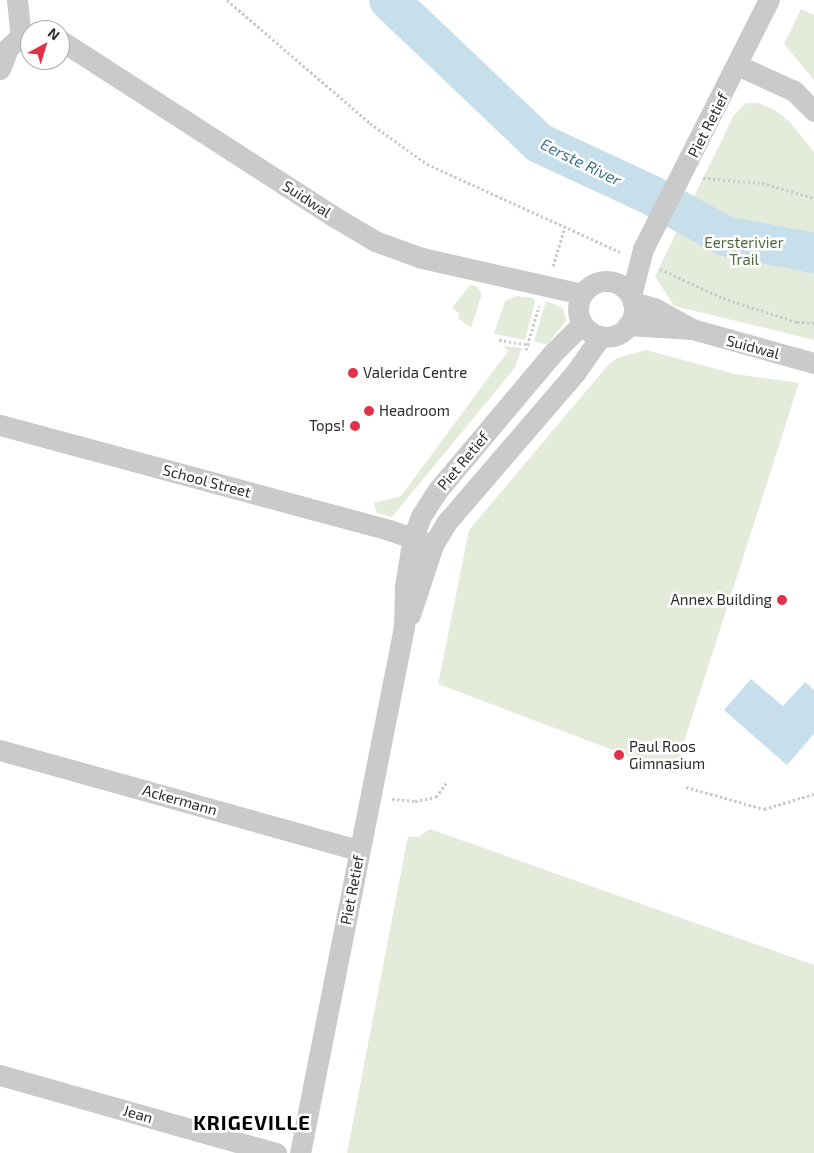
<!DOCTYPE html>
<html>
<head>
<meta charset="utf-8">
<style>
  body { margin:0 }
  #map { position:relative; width:814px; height:1153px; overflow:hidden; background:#fff; font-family:"Exo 2",sans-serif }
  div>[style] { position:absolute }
  .green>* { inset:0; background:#e4ebdb }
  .water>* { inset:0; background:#c7dfeb }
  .river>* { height:40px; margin:-20px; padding:0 20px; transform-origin:20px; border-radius:20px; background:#c7dfeb }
  .path>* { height:3px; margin-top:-1.5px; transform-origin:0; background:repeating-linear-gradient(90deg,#cacaca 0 2.5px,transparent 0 5px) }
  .minor>* { height:21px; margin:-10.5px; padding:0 10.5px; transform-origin:10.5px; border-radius:10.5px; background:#cacaca }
  .minor>.ring { margin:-10.5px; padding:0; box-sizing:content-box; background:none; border:21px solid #cacaca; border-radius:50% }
  .dots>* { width:14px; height:14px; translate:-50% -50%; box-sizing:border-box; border:2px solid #fff; border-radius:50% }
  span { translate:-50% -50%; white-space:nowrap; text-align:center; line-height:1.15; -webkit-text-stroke:5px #fff; paint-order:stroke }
  .street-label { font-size:15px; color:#2d2d2d }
  .park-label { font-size:15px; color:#53683c }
  .poi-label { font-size:15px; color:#2d2d2d }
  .left { translate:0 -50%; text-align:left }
  .right { translate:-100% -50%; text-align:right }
  .water-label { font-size:16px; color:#3d738e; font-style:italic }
  .district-label { font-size:20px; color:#000; font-weight:700; letter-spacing:1px }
  .north { position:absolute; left:20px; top:20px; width:50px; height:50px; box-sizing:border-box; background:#fff; border:1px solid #ababab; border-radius:50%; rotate:39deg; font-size:14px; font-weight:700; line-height:20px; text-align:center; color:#2d2d2d }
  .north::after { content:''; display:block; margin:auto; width:18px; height:22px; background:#e23249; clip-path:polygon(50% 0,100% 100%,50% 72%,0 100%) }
</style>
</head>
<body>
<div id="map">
  <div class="green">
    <i style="clip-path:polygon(801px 9px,814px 15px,814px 80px,784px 44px)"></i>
    <i style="clip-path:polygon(746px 103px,758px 103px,773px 109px,789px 121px,814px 152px,814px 340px,674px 306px,655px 276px,734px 115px)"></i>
    <i style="clip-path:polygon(470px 285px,476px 286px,482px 294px,471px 328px,458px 318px,459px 313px,452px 308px)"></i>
    <i style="clip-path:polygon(517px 296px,533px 298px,535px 302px,525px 340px,494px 334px,505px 301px)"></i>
    <i style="clip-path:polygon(546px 301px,563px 308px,566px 321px,547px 345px,534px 341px)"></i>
    <i style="clip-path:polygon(503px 346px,522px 348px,514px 369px,392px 517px,377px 513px,374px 503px,401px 496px,508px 351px)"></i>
    <i style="clip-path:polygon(646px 350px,735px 374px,799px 383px,674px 773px,438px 684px,469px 530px,608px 365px,617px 358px)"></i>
    <i style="clip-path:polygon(430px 829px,814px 965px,814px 1153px,347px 1153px,408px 836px,418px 837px)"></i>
  </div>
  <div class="water">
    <i style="clip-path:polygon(751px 679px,783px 706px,805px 682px,814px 690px,814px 734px,787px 765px,724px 710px)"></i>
  </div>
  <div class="river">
    <i style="left:389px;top:0;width:207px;rotate:43.6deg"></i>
    <i style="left:539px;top:143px;width:123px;rotate:24.9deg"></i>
    <i style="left:651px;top:195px;width:85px;rotate:29deg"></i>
    <i style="left:725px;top:236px;width:91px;rotate:10.8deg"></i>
  </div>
  <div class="path">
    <i style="left:227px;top:0;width:189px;rotate:40.7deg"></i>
    <i style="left:370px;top:123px;width:70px;rotate:35.7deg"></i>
    <i style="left:427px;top:164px;width:212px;rotate:24.5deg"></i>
    <i style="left:703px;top:178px;width:59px;rotate:4.8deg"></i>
    <i style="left:762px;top:183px;width:54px;rotate:16.1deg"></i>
    <i style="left:553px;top:266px;width:41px;rotate:-72.9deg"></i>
    <i style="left:660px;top:269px;width:69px;rotate:24.7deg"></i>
    <i style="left:723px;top:298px;width:78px;rotate:18deg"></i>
    <i style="left:797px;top:322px;width:17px;rotate:3deg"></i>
    <i style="left:499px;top:340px;width:30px;rotate:9deg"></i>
    <i style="left:526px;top:350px;width:46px;rotate:-73.5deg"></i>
    <i style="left:686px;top:787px;width:81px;rotate:15.8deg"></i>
    <i style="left:764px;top:809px;width:52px;rotate:-16.7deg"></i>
    <i style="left:392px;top:799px;width:23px;rotate:5deg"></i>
    <i style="left:415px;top:801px;width:21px;rotate:-11deg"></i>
    <i style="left:436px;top:797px;width:17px;rotate:-54deg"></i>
  </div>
  <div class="minor">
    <i style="left:17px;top:0;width:36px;rotate:84deg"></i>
    <i style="left:60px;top:40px;width:325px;rotate:32.8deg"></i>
    <i style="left:333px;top:216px;width:49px;rotate:30.8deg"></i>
    <i style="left:375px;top:241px;width:50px;rotate:19.9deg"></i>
    <i style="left:422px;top:258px;width:164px;rotate:12.7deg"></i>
    <i style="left:737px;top:65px;width:63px;rotate:24.5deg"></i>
    <i style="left:794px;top:91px;width:28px;rotate:45deg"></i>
    <i style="left:0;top:69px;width:22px;rotate:-69deg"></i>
    <i style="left:8px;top:48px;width:18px;rotate:-43deg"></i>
    <i class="ring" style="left:578px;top:281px;width:35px;height:35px"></i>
    <i style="left:631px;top:296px;width:49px;rotate:-75.7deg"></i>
    <i style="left:643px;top:249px;width:279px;rotate:-63.2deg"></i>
    <i style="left:633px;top:302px;width:22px;rotate:16deg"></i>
    <i style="left:654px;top:308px;width:43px;rotate:28.9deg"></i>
    <i style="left:692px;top:329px;width:127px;rotate:15.6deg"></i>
    <i style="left:628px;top:325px;width:64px;rotate:3.6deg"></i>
    <i style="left:0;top:425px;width:403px;rotate:15.1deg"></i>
    <i style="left:389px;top:530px;width:46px;rotate:18.8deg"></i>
    <i style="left:410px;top:615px;width:74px;rotate:-71.8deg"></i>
    <i style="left:433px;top:545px;width:26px;rotate:-59deg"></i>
    <i style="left:446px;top:523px;width:198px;rotate:-49.3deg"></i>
    <i style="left:575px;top:373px;width:45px;rotate:-54.9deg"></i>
    <i style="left:0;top:750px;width:373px;rotate:15.6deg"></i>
    <i style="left:0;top:1075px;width:287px;rotate:15.8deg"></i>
    <i style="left:300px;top:1153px;width:536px;rotate:-78.82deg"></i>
    <i style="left:404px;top:627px;width:41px;rotate:-88.6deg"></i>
    <i style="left:405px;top:586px;width:50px;rotate:-80.7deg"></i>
    <i style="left:413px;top:537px;width:22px;rotate:-69deg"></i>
    <i style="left:421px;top:516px;width:30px;rotate:-57deg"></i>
    <i style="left:437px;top:491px;width:179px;rotate:-50deg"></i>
    <i style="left:552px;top:354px;width:42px;rotate:-45deg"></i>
  </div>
  <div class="dots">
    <i style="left:353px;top:373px;background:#e23249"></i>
    <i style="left:369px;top:411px;background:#e23249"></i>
    <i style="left:355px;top:426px;background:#e23249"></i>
    <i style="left:782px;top:600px;background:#e23249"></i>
    <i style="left:619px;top:755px;background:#e23249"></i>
  </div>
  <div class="street-label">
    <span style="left:708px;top:125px;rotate:-63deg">Piet Retief</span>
    <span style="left:307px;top:199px;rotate:33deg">Suidwal</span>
    <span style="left:753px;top:347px;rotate:15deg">Suidwal</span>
    <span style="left:463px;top:461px;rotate:-50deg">Piet Retief</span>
    <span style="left:207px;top:481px;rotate:15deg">School Street</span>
    <span style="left:180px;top:800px;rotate:16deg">Ackermann</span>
    <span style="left:352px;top:890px;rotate:-79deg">Piet Retief</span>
    <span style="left:138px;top:1114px;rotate:16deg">Jean</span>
  </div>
  <div class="park-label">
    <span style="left:744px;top:251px">Eersterivier<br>Trail</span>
  </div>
  <div class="poi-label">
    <span class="left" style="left:363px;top:373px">Valerida Centre</span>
    <span class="left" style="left:379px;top:411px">Headroom</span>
    <span class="right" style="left:345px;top:426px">Tops!</span>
    <span class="right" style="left:772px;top:600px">Annex Building</span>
    <span class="left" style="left:629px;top:755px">Paul Roos<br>Gimnasium</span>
  </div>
  <div class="water-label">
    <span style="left:581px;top:162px;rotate:26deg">Eerste River</span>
  </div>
  <div class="district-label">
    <span style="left:252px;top:1122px">KRIGEVILLE</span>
  </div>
  <div class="north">N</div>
</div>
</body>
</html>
